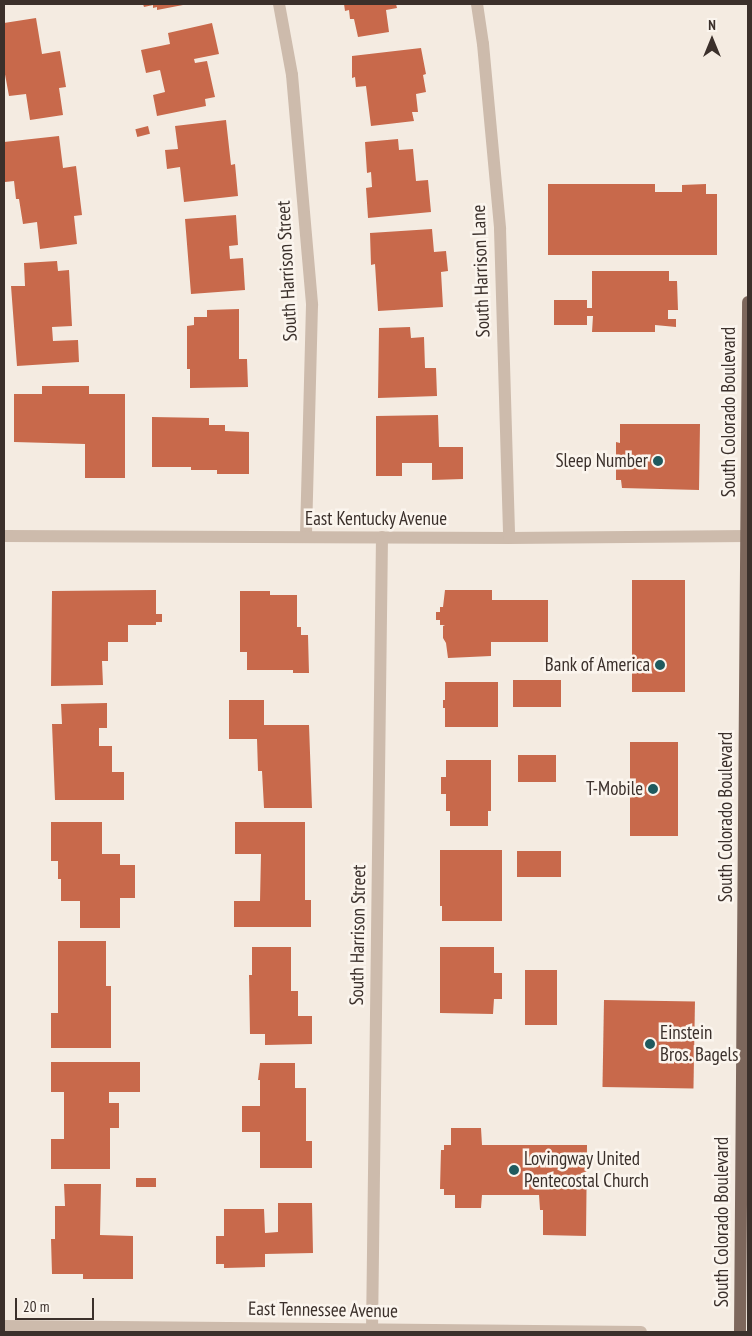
<!DOCTYPE html>
<html>
<head>
<meta charset="utf-8">
<style>
  body { margin:0 }
  #map { position:relative; width:752px; height:1336px; overflow:hidden; background:#f4ebe1; font-family:"PT Sans Narrow",sans-serif }
  div>[style] { position:absolute }
  .building>* { inset:0; background:#c8694b; transform-origin:0 0 }
  .minor>* { height:12px; margin:-6px; padding:0 6px; transform-origin:6px; border-radius:6px; background:#cdbbac }
  .major>* { height:12px; margin:-6px; padding:0 6px; transform-origin:6px; border-radius:6px; background:#7d675c }
  .dots>* { width:14px; height:14px; translate:-50% -50%; box-sizing:border-box; border:2px solid #fbf5ee; border-radius:50% }
  span { translate:-50% -50%; white-space:nowrap; text-align:center; line-height:1.15; -webkit-text-stroke:5px #fbf5ee; paint-order:stroke }
  .street-label { font-size:19px; color:#3b302b }
  .poi-label { font-size:19px; color:#3b302b }
  .right { translate:-100% -50%; text-align:right }
  .left { translate:0 -50%; text-align:left }
  .frame { position:absolute; inset:0; border:5px solid #3b302b; pointer-events:none }
  .north { position:absolute; left:687px; top:15px; width:50px; height:50px; -webkit-text-stroke:4px #fbf5ee; paint-order:stroke; rotate:0deg; font-size:14px; font-weight:700; line-height:20px; text-align:center; color:#3b302b }
  .north::after { content:''; display:block; margin:auto; width:18px; height:22px; background:#3b302b; clip-path:polygon(50% 0,100% 100%,50% 72%,0 100%) }
  .scale { position:absolute; left:15px; top:1298px; width:79px; height:22px; box-sizing:border-box; border:2px solid #3b302b; border-top:0; padding-left:6px; font-size:15px; line-height:18px; white-space:nowrap; color:#3b302b; -webkit-text-stroke:4px #fbf5ee; paint-order:stroke }
</style>
</head>
<body>
<div id="map">
  <div class="building">
    <i style="clip-path:polygon(143px 4px,182px 4px,183px 5px,157px 10px,157px 7px,153px 8px,153px 5px,144px 7px)"></i>
    <i style="clip-path:polygon(344px 4px,396px 4px,397px 8px,386px 10px,389px 32px,358px 37px,354px 19px,350px 19px,349px 10px,345px 11px)"></i>
    <i style="clip-path:polygon(36px 18px,42px 54px,60px 51px,66px 87px,59px 88px,63px 115px,30px 120px,26px 94px,9px 96px,4px 69px,4px 23px)"></i>
    <i style="clip-path:polygon(212px 23px,219px 54px,194px 59px,195px 63px,207px 61px,215px 97px,205px 99px,206px 106px,157px 116px,153px 95px,165px 92px,160px 70px,146px 73px,141px 50px,170px 44px,168px 33px)"></i>
    <i style="clip-path:polygon(421px 48px,426px 74px,423px 75px,426px 92px,416px 94px,418px 112px,412px 112px,414px 121px,371px 126px,366px 86px,356px 87px,355px 77px,352px 78px,352px 56px)"></i>
    <i style="clip-path:polygon(226px 120px,231px 165px,235px 164px,238px 196px,184px 202px,180px 167px,167px 169px,165px 150px,178px 149px,175px 126px)"></i>
    <i style="left:148px;top:126px;width:8px;height:13px;rotate:76deg"></i>
    <i style="clip-path:polygon(59px 136px,63px 168px,76px 166px,82px 215px,74px 216px,77px 244px,40px 249px,37px 222px,23px 224px,19px 199px,16px 199px,14px 181px,5px 182px,4px 142px)"></i>
    <i style="clip-path:polygon(398px 139px,399px 150px,413px 149px,416px 181px,428px 180px,431px 212px,368px 218px,366px 188px,372px 187px,371px 172px,367px 173px,365px 142px)"></i>
    <i style="clip-path:polygon(548px 184px,655px 184px,655px 192px,682px 192px,682px 185px,706px 184px,706px 194px,717px 194px,717px 255px,548px 255px)"></i>
    <i style="clip-path:polygon(236px 215px,238px 245px,229px 246px,230px 259px,243px 258px,245px 290px,191px 294px,185px 219px)"></i>
    <i style="clip-path:polygon(432px 229px,434px 252px,446px 251px,448px 271px,441px 272px,443px 307px,378px 311px,375px 264px,371px 265px,370px 233px)"></i>
    <i style="clip-path:polygon(57px 261px,58px 271px,69px 270px,72px 326px,52px 327px,53px 341px,78px 340px,79px 362px,17px 366px,11px 286px,25px 286px,24px 263px)"></i>
    <i style="clip-path:polygon(592px 271px,669px 271px,669px 281px,677px 281px,678px 310px,668px 310px,668px 319px,676px 319px,676px 327px,655px 325px,655px 332px,592px 332px,593px 316px,587px 316px,587px 325px,554px 325px,554px 300px,587px 300px,587px 308px,592px 308px)"></i>
    <i style="clip-path:polygon(239px 309px,239px 359px,247px 359px,248px 387px,190px 388px,190px 369px,187px 369px,187px 326px,194px 325px,194px 317px,207px 317px,207px 310px)"></i>
    <i style="clip-path:polygon(410px 327px,411px 338px,424px 337px,425px 368px,436px 368px,437px 396px,378px 398px,379px 328px)"></i>
    <i style="clip-path:polygon(42px 386px,89px 386px,89px 394px,125px 394px,125px 478px,85px 478px,85px 444px,14px 442px,14px 394px,42px 394px)"></i>
    <i style="clip-path:polygon(438px 415px,439px 447px,463px 447px,463px 479px,432px 480px,432px 463px,402px 463px,402px 476px,376px 476px,376px 416px)"></i>
    <i style="clip-path:polygon(152px 417px,209px 418px,209px 425px,225px 425px,225px 431px,249px 432px,249px 474px,217px 474px,217px 470px,191px 470px,191px 467px,152px 467px)"></i>
    <i style="clip-path:polygon(620px 424px,700px 424px,699px 490px,622px 488px,621px 480px,616px 480px,616px 442px,620px 443px)"></i>
    <i style="left:632px;top:580px;width:53px;height:112px"></i>
    <i style="clip-path:polygon(156px 590px,156px 614px,162px 614px,162px 622px,156px 622px,156px 625px,128px 625px,128px 642px,108px 642px,108px 661px,102px 661px,103px 685px,51px 686px,52px 591px)"></i>
    <i style="clip-path:polygon(445px 590px,492px 590px,492px 600px,548px 600px,548px 642px,491px 642px,491px 656px,448px 658px,446px 643px,443px 638px,443px 626px,445px 625px,440px 625px,440px 620px,436px 620px,436px 612px,440px 612px,440px 607px,443px 607px)"></i>
    <i style="clip-path:polygon(240px 591px,270px 591px,270px 595px,297px 595px,297px 627px,301px 627px,301px 635px,308px 635px,309px 673px,293px 673px,293px 670px,247px 670px,247px 652px,240px 652px)"></i>
    <i style="left:513px;top:680px;width:48px;height:27px"></i>
    <i style="clip-path:polygon(445px 682px,498px 682px,498px 727px,445px 727px,445px 708px,443px 708px,443px 700px,445px 700px)"></i>
    <i style="clip-path:polygon(229px 700px,264px 700px,264px 725px,309px 725px,312px 808px,264px 808px,262px 771px,258px 771px,257px 739px,229px 739px)"></i>
    <i style="clip-path:polygon(107px 703px,107px 728px,99px 728px,99px 746px,112px 746px,112px 772px,124px 772px,124px 800px,55px 800px,52px 724px,62px 724px,61px 704px)"></i>
    <i style="left:630px;top:742px;width:48px;height:94px"></i>
    <i style="left:518px;top:755px;width:38px;height:27px"></i>
    <i style="clip-path:polygon(446px 760px,491px 760px,491px 811px,488px 811px,488px 826px,450px 826px,450px 811px,446px 811px,446px 794px,441px 794px,441px 777px,446px 777px)"></i>
    <i style="clip-path:polygon(51px 822px,102px 822px,102px 854px,120px 854px,120px 865px,135px 865px,135px 898px,120px 898px,120px 928px,80px 928px,80px 901px,61px 901px,61px 879px,58px 879px,58px 861px,51px 861px)"></i>
    <i style="clip-path:polygon(235px 822px,305px 822px,305px 900px,311px 900px,311px 927px,234px 927px,234px 901px,260px 901px,261px 854px,235px 854px)"></i>
    <i style="clip-path:polygon(440px 850px,502px 850px,502px 921px,442px 921px,442px 906px,440px 906px)"></i>
    <i style="left:517px;top:851px;width:44px;height:26px"></i>
    <i style="clip-path:polygon(58px 941px,106px 941px,106px 986px,111px 986px,111px 1048px,51px 1048px,51px 1013px,58px 1013px)"></i>
    <i style="clip-path:polygon(252px 947px,291px 947px,291px 991px,298px 991px,298px 1016px,312px 1016px,312px 1044px,265px 1045px,265px 1034px,250px 1034px,249px 975px,252px 975px)"></i>
    <i style="clip-path:polygon(440px 947px,494px 947px,494px 973px,502px 973px,502px 999px,494px 999px,493px 1014px,440px 1013px)"></i>
    <i style="left:525px;top:970px;width:32px;height:55px"></i>
    <i style="left:604px;top:1000px;width:91px;height:87px;rotate:1deg"></i>
    <i style="clip-path:polygon(51px 1062px,140px 1062px,140px 1092px,109px 1092px,109px 1103px,119px 1103px,119px 1128px,110px 1128px,110px 1169px,51px 1169px,51px 1139px,64px 1139px,64px 1092px,51px 1092px)"></i>
    <i style="clip-path:polygon(260px 1063px,295px 1063px,295px 1088px,306px 1088px,306px 1141px,312px 1141px,312px 1168px,260px 1168px,260px 1132px,242px 1132px,242px 1106px,260px 1106px,260px 1080px,258px 1080px)"></i>
    <i style="clip-path:polygon(451px 1128px,481px 1128px,482px 1145px,587px 1145px,586px 1236px,543px 1235px,543px 1210px,540px 1210px,539px 1195px,482px 1195px,481px 1208px,455px 1208px,455px 1195px,444px 1195px,444px 1189px,440px 1189px,441px 1150px,444px 1150px,444px 1145px,451px 1145px)"></i>
    <i style="left:136px;top:1178px;width:20px;height:9px"></i>
    <i style="clip-path:polygon(64px 1184px,101px 1184px,100px 1235px,133px 1236px,133px 1279px,83px 1279px,83px 1274px,52px 1274px,51px 1239px,55px 1239px,55px 1206px,65px 1206px)"></i>
    <i style="clip-path:polygon(278px 1203px,312px 1203px,313px 1253px,265px 1254px,265px 1267px,224px 1268px,224px 1264px,216px 1264px,216px 1236px,224px 1236px,224px 1209px,264px 1209px,265px 1233px,278px 1232px)"></i>
  </div>
  <div class="minor">
    <i style="left:279px;top:4px;width:72px;rotate:79.6deg"></i>
    <i style="left:292px;top:75px;width:231px;rotate:85deg"></i>
    <i style="left:312px;top:305px;width:232px;rotate:91.5deg"></i>
    <i style="left:477px;top:4px;width:40px;rotate:81.5deg"></i>
    <i style="left:483px;top:44px;width:186px;rotate:84.7deg"></i>
    <i style="left:500px;top:229px;width:309px;rotate:88.3deg"></i>
    <i style="left:4px;top:536px;width:505px;rotate:0.23deg"></i>
    <i style="left:509px;top:538px;width:239px;rotate:-0.5deg"></i>
    <i style="left:4px;top:1326px;width:637px;rotate:0.54deg"></i>
    <i style="left:372px;top:1332px;width:795px;rotate:-89.28deg"></i>
  </div>
  <div class="major">
    <i style="left:740px;top:1332px;width:1030px;rotate:-89.55deg"></i>
  </div>
  <div class="dots">
    <i style="left:658px;top:461px;background:#1f5a5e"></i>
    <i style="left:660px;top:665px;background:#1f5a5e"></i>
    <i style="left:653px;top:789px;background:#1f5a5e"></i>
    <i style="left:650px;top:1044px;background:#1f5a5e"></i>
    <i style="left:514px;top:1170px;background:#1f5a5e"></i>
  </div>
  <div class="street-label">
    <span style="left:287px;top:271px;rotate:-93deg">South Harrison Street</span>
    <span style="left:481px;top:271px;rotate:-92deg">South Harrison Lane</span>
    <span style="left:729px;top:412px;rotate:-90deg">South Colorado Boulevard</span>
    <span style="left:376px;top:519px">East Kentucky Avenue</span>
    <span style="left:726px;top:817px;rotate:-90deg">South Colorado Boulevard</span>
    <span style="left:358px;top:935px;rotate:-89deg">South Harrison Street</span>
    <span style="left:722px;top:1222px;rotate:-90deg">South Colorado Boulevard</span>
    <span style="left:323px;top:1310px;rotate:1deg">East Tennessee Avenue</span>
  </div>
  <div class="poi-label">
    <span class="right" style="left:648px;top:461px">Sleep Number</span>
    <span class="right" style="left:650px;top:665px">Bank of America</span>
    <span class="right" style="left:643px;top:789px">T-Mobile</span>
    <span class="left" style="left:660px;top:1044px">Einstein<br>Bros. Bagels</span>
    <span class="left" style="left:524px;top:1170px">Lovingway United<br>Pentecostal Church</span>
  </div>
  <div class="frame"></div>
  <div class="north">N</div>
  <div class="scale">20 m</div>
</div>
</body>
</html>
